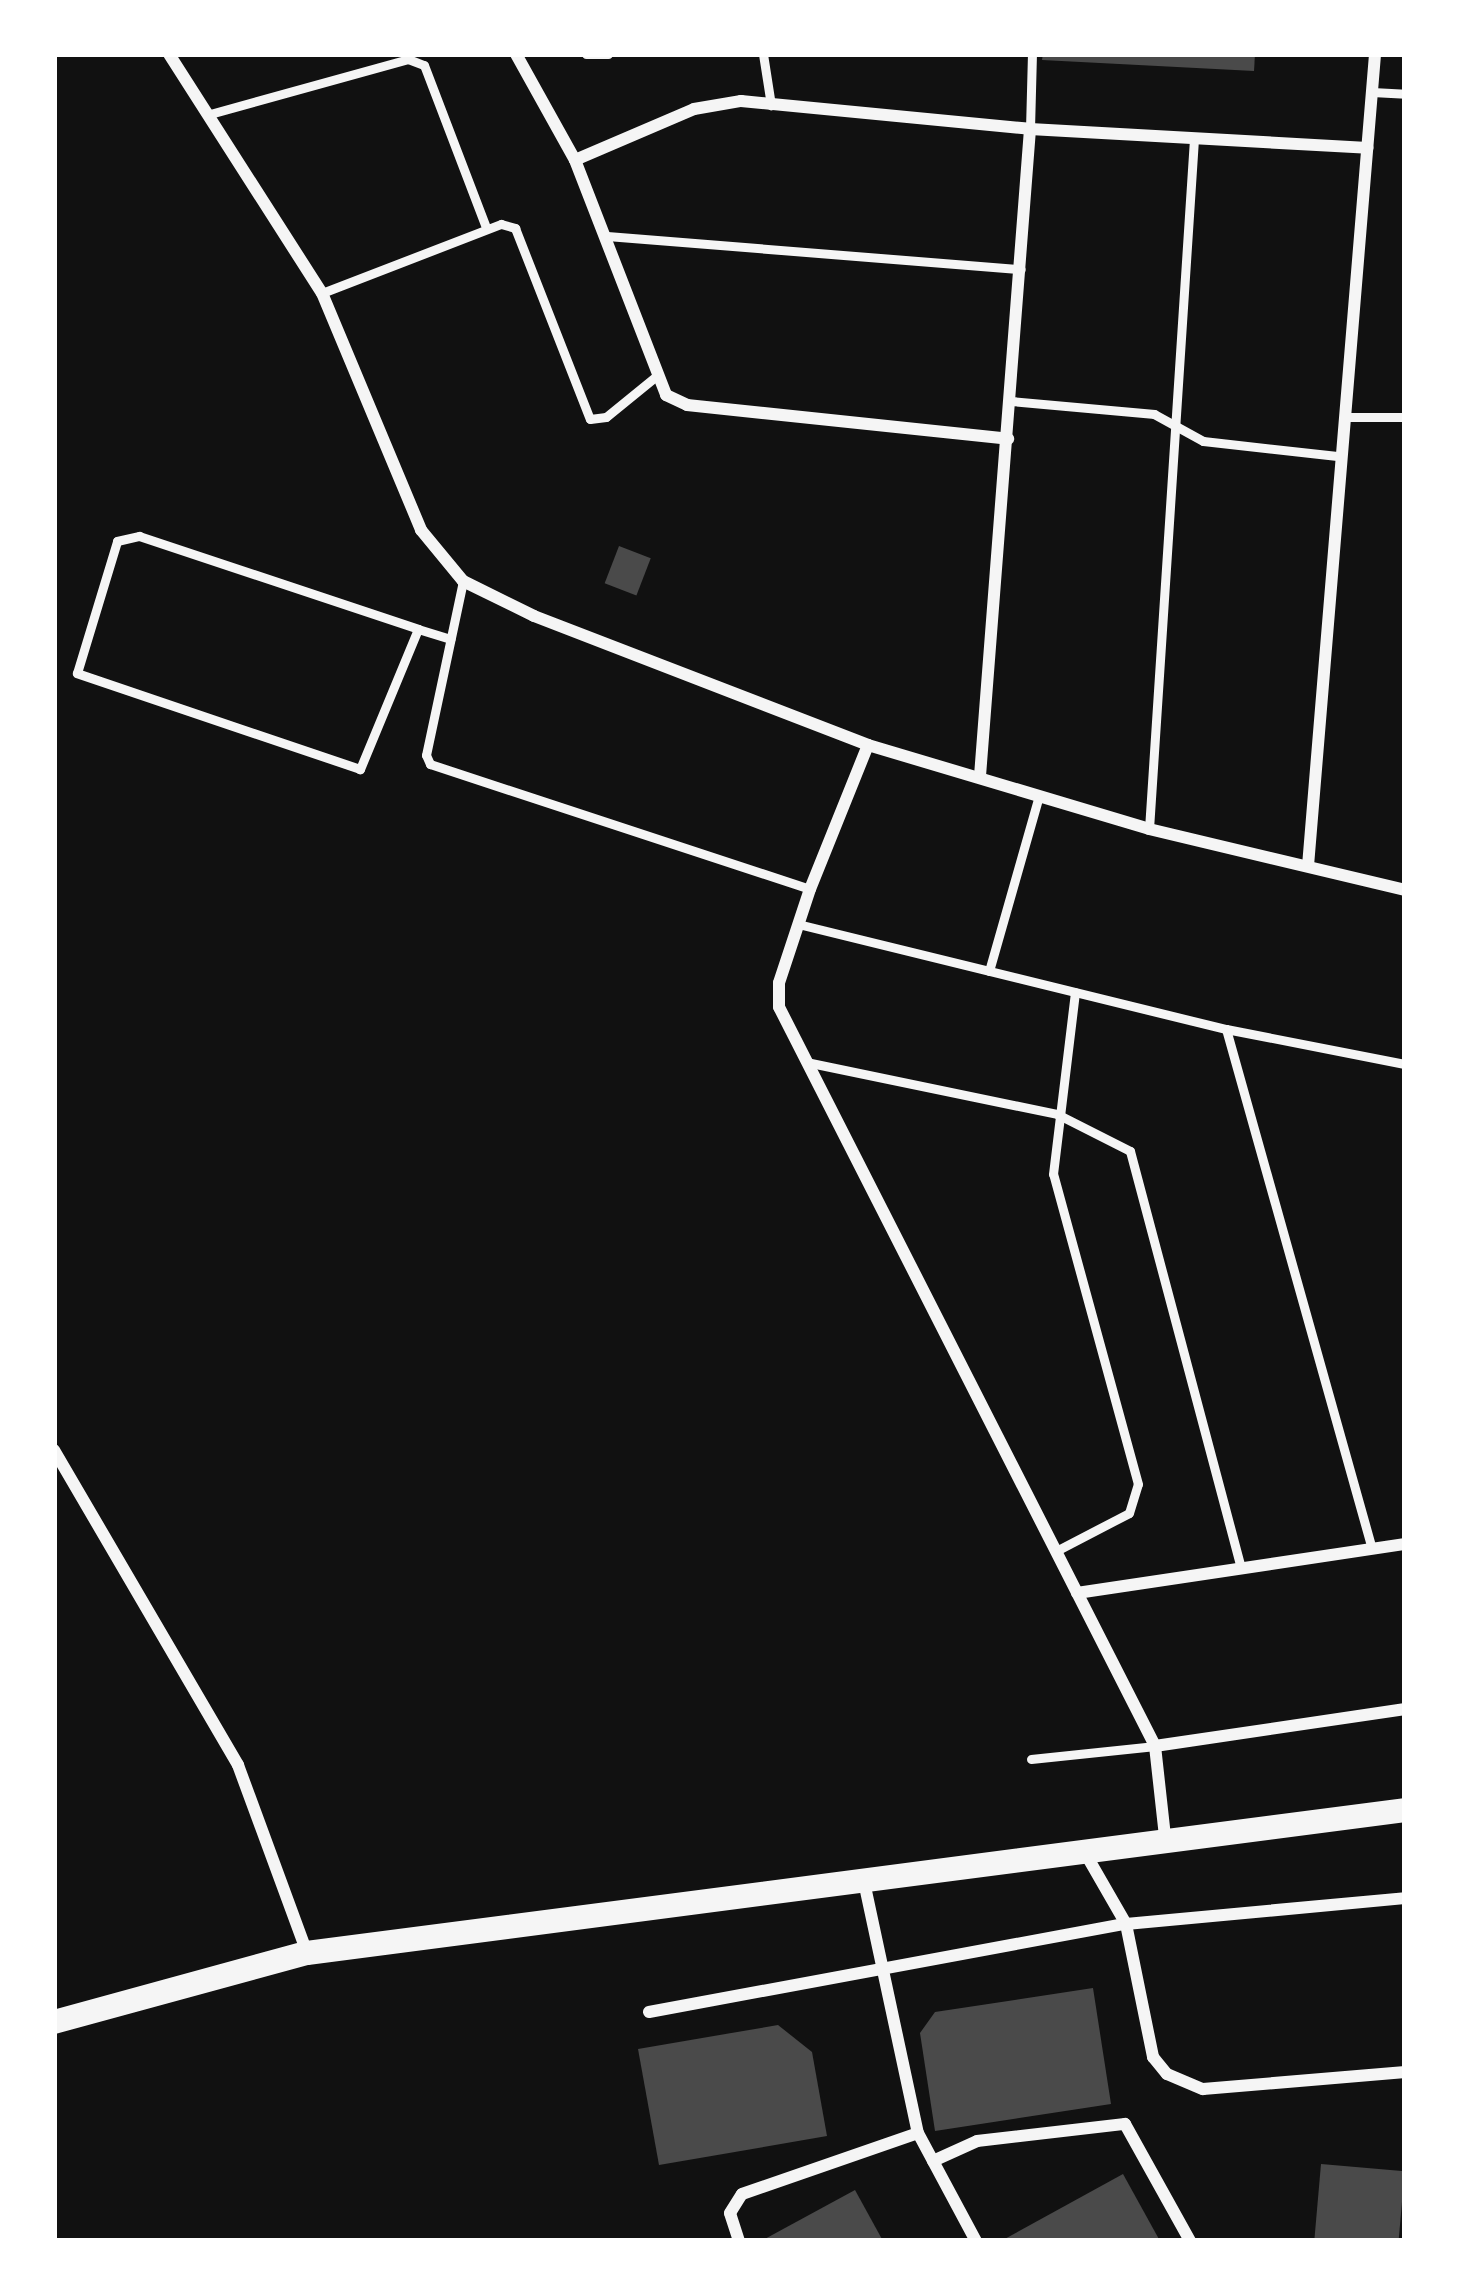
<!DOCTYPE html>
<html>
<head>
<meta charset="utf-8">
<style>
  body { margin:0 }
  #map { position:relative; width:1459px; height:2295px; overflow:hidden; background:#111; font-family:Commissioner,sans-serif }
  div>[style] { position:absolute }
  .building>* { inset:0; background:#4a4a4a; transform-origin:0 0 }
  .service>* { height:9px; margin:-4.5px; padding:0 4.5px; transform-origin:4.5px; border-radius:4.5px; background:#f5f5f5 }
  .minor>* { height:12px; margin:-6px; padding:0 6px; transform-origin:6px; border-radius:6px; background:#f5f5f5 }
  .secondary>* { height:24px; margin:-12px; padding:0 12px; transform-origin:12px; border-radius:12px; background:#f5f5f5 }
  span { translate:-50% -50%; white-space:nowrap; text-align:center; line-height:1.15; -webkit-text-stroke:9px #fff; paint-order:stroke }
  .frame { position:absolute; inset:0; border:57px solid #fff; pointer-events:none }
</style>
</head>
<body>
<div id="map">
  <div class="building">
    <i style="clip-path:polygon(1043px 54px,1255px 54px,1254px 71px,1042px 60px)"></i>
    <i style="left:619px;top:546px;width:34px;height:40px;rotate:21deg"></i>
    <i style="clip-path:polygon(1093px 1988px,1111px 2104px,935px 2131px,920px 2033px,935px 2012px)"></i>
    <i style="clip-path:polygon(778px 2025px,812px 2052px,827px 2136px,659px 2165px,638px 2049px)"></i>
    <i style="left:1321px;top:2164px;width:84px;height:75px;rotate:5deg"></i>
    <i style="clip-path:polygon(1123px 2174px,1160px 2241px,1001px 2241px)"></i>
    <i style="clip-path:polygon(855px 2190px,883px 2241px,761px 2241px)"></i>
  </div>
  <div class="service">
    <i style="left:586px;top:54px;width:22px"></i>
    <i style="left:763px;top:54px;width:52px;rotate:81.1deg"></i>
    <i style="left:1372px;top:92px;width:33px;rotate:3deg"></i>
    <i style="left:210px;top:114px;width:205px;rotate:-15.5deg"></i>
    <i style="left:408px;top:59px;width:17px;rotate:21deg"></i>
    <i style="left:424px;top:65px;width:173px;rotate:69.1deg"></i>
    <i style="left:1030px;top:129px;width:75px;rotate:-88.5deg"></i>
    <i style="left:607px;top:236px;width:415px;rotate:4.6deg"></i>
    <i style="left:322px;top:293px;width:192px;rotate:-21.1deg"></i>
    <i style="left:501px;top:224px;width:15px;rotate:16deg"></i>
    <i style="left:515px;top:228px;width:205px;rotate:68.6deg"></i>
    <i style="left:590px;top:419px;width:16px;rotate:-7deg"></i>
    <i style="left:606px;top:417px;width:63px;rotate:-39.2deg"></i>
    <i style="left:1011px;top:401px;width:144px;rotate:5.2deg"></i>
    <i style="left:1154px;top:414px;width:56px;rotate:28.9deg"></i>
    <i style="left:1203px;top:441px;width:135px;rotate:6.4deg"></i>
    <i style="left:1344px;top:417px;width:61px"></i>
    <i style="left:463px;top:581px;width:178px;rotate:102deg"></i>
    <i style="left:426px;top:755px;width:10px;rotate:66deg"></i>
    <i style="left:430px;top:764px;width:400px;rotate:18.2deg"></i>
    <i style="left:418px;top:629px;width:152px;rotate:112.5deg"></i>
    <i style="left:360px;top:769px;width:299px;rotate:-161.3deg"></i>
    <i style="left:77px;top:673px;width:138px;rotate:-73.1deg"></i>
    <i style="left:117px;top:541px;width:23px;rotate:-13deg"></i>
    <i style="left:139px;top:536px;width:294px;rotate:18.4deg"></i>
    <i style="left:418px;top:629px;width:34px;rotate:17deg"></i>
    <i style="left:1149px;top:829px;width:691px;rotate:-86.27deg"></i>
    <i style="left:798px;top:924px;width:441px;rotate:13.8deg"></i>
    <i style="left:1226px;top:1029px;width:182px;rotate:11.1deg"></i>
    <i style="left:989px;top:971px;width:182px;rotate:-74.1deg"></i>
    <i style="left:1226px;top:1029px;width:540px;rotate:74.32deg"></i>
    <i style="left:806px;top:1062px;width:256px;rotate:11.7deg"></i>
    <i style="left:1057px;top:1114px;width:82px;rotate:26.9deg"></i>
    <i style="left:1130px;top:1151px;width:432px;rotate:75.1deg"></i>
    <i style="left:1056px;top:1551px;width:82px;rotate:-27.5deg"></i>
    <i style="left:1129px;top:1513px;width:30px;rotate:-73deg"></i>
    <i style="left:1138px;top:1484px;width:321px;rotate:-105.3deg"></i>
    <i style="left:1053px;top:1174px;width:183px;rotate:-83.1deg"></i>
    <i style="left:1031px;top:1759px;width:125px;rotate:-6deg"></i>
  </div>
  <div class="minor">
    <i style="left:169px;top:54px;width:284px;rotate:57.4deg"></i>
    <i style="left:322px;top:293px;width:257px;rotate:67.3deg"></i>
    <i style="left:421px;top:530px;width:66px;rotate:50.5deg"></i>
    <i style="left:463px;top:581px;width:79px;rotate:26.2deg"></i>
    <i style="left:534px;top:616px;width:358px;rotate:21.1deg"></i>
    <i style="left:868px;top:745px;width:293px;rotate:16.6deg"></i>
    <i style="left:1149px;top:829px;width:263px;rotate:13.4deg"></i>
    <i style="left:516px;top:54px;width:121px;rotate:60.9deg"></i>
    <i style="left:575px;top:160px;width:252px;rotate:68.8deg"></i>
    <i style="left:666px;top:395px;width:23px;rotate:25deg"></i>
    <i style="left:687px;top:405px;width:323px;rotate:6deg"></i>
    <i style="left:575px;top:160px;width:129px;rotate:-23.2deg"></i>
    <i style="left:694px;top:109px;width:48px;rotate:-9.7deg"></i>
    <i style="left:741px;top:101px;width:290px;rotate:5.5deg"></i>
    <i style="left:1030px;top:129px;width:338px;rotate:3.2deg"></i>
    <i style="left:868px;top:745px;width:155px;rotate:111.9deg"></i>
    <i style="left:810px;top:889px;width:99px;rotate:108.3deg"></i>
    <i style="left:779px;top:983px;width:24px;rotate:90deg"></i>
    <i style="left:779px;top:1007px;width:829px;rotate:63.03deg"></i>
    <i style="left:1155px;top:1746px;width:91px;rotate:83.7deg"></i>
    <i style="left:980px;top:776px;width:649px;rotate:-85.58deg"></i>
    <i style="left:1308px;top:866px;width:815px;rotate:-85.28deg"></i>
    <i style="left:54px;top:1450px;width:365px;rotate:59.7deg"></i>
    <i style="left:238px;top:1765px;width:200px;rotate:69.8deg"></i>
    <i style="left:1077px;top:1593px;width:332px;rotate:-8.5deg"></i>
    <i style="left:1155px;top:1746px;width:253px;rotate:-8.4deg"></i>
    <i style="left:1084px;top:1851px;width:84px;rotate:60.1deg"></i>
    <i style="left:1126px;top:1924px;width:136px;rotate:78.5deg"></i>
    <i style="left:1153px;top:2057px;width:22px;rotate:51deg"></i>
    <i style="left:1167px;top:2074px;width:39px;rotate:23deg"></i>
    <i style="left:1203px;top:2089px;width:203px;rotate:-4.8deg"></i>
    <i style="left:863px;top:1877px;width:262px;rotate:77.9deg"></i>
    <i style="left:918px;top:2133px;width:123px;rotate:61.8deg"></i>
    <i style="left:649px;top:2012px;width:485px;rotate:-10.5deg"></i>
    <i style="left:1126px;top:1924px;width:280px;rotate:-5.3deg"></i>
    <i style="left:933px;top:2161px;width:48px;rotate:-24.4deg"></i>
    <i style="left:977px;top:2141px;width:149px;rotate:-6.6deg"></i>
    <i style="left:1125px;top:2124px;width:134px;rotate:60.9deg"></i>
    <i style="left:739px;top:2241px;width:29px;rotate:-108deg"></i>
    <i style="left:730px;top:2213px;width:22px;rotate:-58deg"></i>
    <i style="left:742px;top:2194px;width:186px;rotate:-19.1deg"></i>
  </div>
  <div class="secondary">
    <i style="left:54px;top:2022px;width:262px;rotate:-15.3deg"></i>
    <i style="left:307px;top:1953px;width:1107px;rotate:-7.42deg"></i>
  </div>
  <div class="frame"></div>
</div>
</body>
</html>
